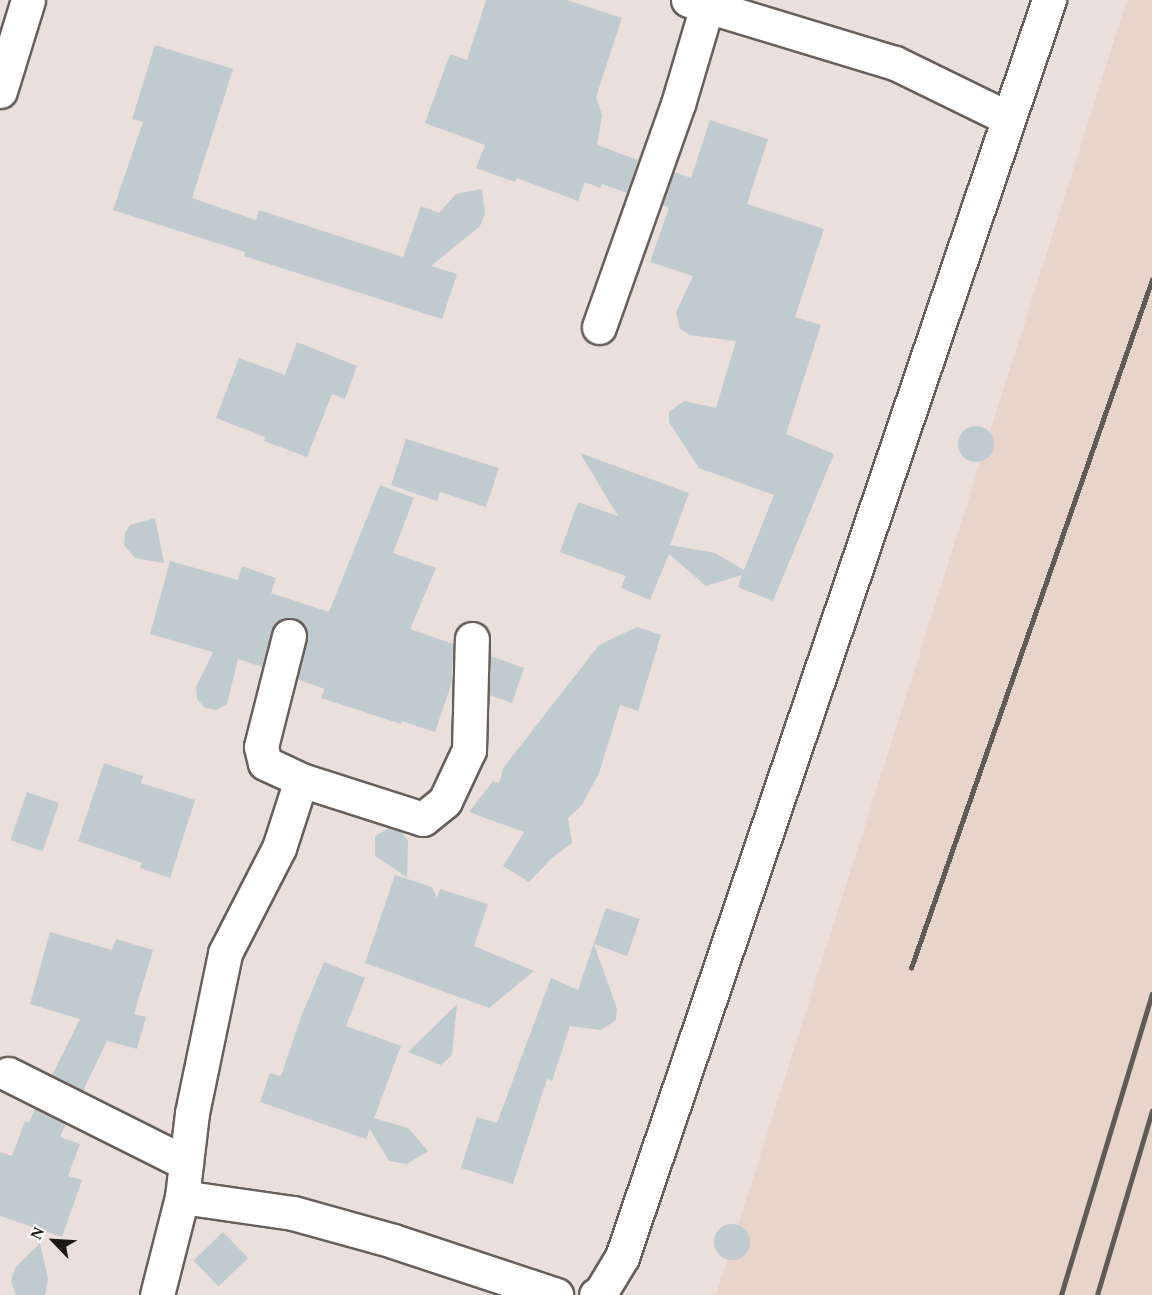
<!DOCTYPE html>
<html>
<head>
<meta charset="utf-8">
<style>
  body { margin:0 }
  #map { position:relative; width:1152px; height:1295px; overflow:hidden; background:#eadfda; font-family:Georgia,serif }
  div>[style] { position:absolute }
  .built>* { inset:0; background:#e7d4cb }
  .building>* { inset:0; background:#c0cbd0; transform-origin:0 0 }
  .round { border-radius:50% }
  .roads { filter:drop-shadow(2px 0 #685f5a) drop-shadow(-2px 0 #685f5a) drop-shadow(0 2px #685f5a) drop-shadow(0 -2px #685f5a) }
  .street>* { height:33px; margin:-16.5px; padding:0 16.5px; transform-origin:16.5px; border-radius:16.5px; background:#fff }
  .secondary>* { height:33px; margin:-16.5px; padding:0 16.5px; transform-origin:16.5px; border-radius:16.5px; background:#fff }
  .rail>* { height:4.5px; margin:-2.25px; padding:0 2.25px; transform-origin:2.25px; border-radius:2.25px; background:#615b58 }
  span { translate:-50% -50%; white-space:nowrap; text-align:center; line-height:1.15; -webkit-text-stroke:6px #fff; paint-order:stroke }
  .north { position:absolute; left:24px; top:1211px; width:60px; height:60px; -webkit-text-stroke:4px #fff; paint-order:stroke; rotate:295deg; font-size:16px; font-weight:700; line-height:24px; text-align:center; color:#1c1816 }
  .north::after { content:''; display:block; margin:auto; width:21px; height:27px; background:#1c1816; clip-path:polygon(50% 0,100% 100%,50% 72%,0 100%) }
</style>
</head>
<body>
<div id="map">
  <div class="built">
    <i style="clip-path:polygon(1127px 0,1152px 0,1152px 1295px,716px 1295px)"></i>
  </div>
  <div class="building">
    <i style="clip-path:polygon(486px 0,567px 0,622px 18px,596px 97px,602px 115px,597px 145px,638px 160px,627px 193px,602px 184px,600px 188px,585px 182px,578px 201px,517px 178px,515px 182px,476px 168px,485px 145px,425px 123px,450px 54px,467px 60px)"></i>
    <i style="clip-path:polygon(155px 45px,233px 69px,192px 198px,256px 220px,259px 210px,403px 257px,421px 206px,439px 213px,456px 194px,482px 189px,485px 214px,480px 226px,431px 266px,457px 274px,442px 319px,244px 256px,245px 252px,113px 210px,143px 122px,132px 119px)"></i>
    <i style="clip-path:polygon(710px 120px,768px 139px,747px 204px,824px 229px,795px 317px,821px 325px,786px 434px,834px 454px,773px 601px,738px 587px,742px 575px,706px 586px,669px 554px,650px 600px,621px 588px,626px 576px,560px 552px,578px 502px,618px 516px,580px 453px,689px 493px,670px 545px,715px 553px,744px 570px,774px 495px,699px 468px,669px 422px,669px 412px,684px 401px,716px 408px,736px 341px,690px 335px,680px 329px,676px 312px,693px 276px,650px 262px,669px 208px,662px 205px,674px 172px,691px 178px)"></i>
    <i style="clip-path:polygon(297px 342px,357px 366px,345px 399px,332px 394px,307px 457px,264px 441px,265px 437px,216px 418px,239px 358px,285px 375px)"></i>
    <i class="round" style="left:958px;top:426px;width:36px;height:36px"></i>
    <i style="clip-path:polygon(406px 439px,499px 468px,486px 507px,440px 492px,437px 501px,391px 485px)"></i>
    <i style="clip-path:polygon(380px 485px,414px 498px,393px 553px,436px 568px,410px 629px,453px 644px,452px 682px,435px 732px,402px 721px,401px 724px,321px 698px,325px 689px,297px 679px,307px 631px,302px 623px,293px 618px,283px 618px,275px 623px,262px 667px,238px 659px,227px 704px,217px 710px,205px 708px,197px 699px,196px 687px,213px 652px,150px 634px,170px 561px,238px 580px,242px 566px,276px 578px,271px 593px,329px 612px)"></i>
    <i style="clip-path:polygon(155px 518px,164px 563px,135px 558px,124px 545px,125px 533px,130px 525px)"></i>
    <i style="clip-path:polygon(637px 627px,661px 635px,638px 711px,620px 705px,599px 773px,582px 805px,568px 818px,572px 843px,553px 857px,529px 882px,503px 866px,524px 832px,469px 812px,493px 781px,499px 783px,504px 767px,599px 645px)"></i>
    <i style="clip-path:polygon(490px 656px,524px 668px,512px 703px,489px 695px)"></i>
    <i style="clip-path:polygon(104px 763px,143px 776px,141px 783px,195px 800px,170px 878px,140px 868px,142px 863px,78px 841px)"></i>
    <i style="left:27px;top:792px;width:34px;height:51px;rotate:19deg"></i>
    <i style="clip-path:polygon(389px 828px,401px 832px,408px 841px,407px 877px,375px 856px,375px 836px)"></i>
    <i style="clip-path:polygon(395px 875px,432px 887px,437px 898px,440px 889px,488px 904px,474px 946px,534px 971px,489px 1008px,365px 963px)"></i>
    <i style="clip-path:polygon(606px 908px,640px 919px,627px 956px,594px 944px,617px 1009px,616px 1020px,601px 1030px,570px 1026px,552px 1081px,547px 1079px,513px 1184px,461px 1168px,477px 1117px,497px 1123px,551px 978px,578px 990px)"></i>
    <i style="clip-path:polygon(50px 932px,112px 950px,116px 939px,153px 950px,134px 1014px,146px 1017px,137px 1049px,107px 1041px,83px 1091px,52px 1075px,80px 1019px,30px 1004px)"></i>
    <i style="clip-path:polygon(324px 962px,365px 978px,346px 1026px,401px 1046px,374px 1118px,408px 1128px,428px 1151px,407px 1164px,389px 1161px,370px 1129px,366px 1139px,260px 1102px,270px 1073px,281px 1076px,301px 1017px)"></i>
    <i style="clip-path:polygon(457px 1004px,452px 1055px,441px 1065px,408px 1052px)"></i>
    <i style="clip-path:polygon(35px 1109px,66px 1124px,60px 1137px,80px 1144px,68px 1176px,82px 1180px,62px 1237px,0 1216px,0 1152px,12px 1156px,25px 1121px,29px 1122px)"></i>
    <i class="round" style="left:714px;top:1224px;width:36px;height:36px"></i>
    <i style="left:223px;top:1232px;width:36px;height:41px;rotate:46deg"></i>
    <i style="clip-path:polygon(40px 1243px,48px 1279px,45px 1295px,16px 1295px,11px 1281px,15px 1268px)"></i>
  </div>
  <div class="roads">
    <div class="street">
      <i style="left:707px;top:6px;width:196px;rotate:16.9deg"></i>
      <i style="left:895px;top:63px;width:126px;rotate:26deg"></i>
      <i style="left:599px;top:327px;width:237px;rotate:-70.5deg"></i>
      <i style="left:678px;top:104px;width:102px;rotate:-73.5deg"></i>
      <i style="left:707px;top:6px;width:20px;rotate:-162deg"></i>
      <i style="left:289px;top:636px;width:114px;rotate:104.2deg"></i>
      <i style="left:261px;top:747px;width:16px;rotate:76deg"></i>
      <i style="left:265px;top:763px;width:40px;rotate:25deg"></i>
      <i style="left:8px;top:1074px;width:199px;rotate:26.6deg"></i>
      <i style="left:182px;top:1197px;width:112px;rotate:8.2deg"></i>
      <i style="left:293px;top:1213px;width:104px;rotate:15.6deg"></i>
      <i style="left:393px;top:1241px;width:172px;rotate:18.3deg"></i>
      <i style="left:157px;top:1295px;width:101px;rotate:-75.7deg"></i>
      <i style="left:182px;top:1197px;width:85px;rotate:-83.2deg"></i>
      <i style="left:192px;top:1113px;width:163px;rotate:-78.3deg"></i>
      <i style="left:225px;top:953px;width:118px;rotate:-62.8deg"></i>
      <i style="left:279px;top:848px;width:71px;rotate:-72.1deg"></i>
      <i style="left:301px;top:780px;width:128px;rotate:17.7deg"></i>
      <i style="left:423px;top:819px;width:28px;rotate:-39deg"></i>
      <i style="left:445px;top:801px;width:56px;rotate:-64.8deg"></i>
      <i style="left:469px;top:750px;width:111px;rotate:-88.5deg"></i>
      <i style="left:596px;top:1295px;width:3px"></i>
      <i style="left:599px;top:1295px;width:44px;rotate:-58.8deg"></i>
      <i style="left:622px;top:1257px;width:1328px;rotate:-71.24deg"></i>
    </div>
    <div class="secondary">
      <i style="left:0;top:91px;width:95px;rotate:-72.9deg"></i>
    </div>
  </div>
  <div class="rail">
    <i style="left:911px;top:968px;width:729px;rotate:-70.7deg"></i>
    <i style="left:1061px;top:1295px;width:314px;rotate:-73.2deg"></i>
    <i style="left:1097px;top:1295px;width:192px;rotate:-73.4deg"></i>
  </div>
  <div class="north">N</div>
</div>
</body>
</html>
